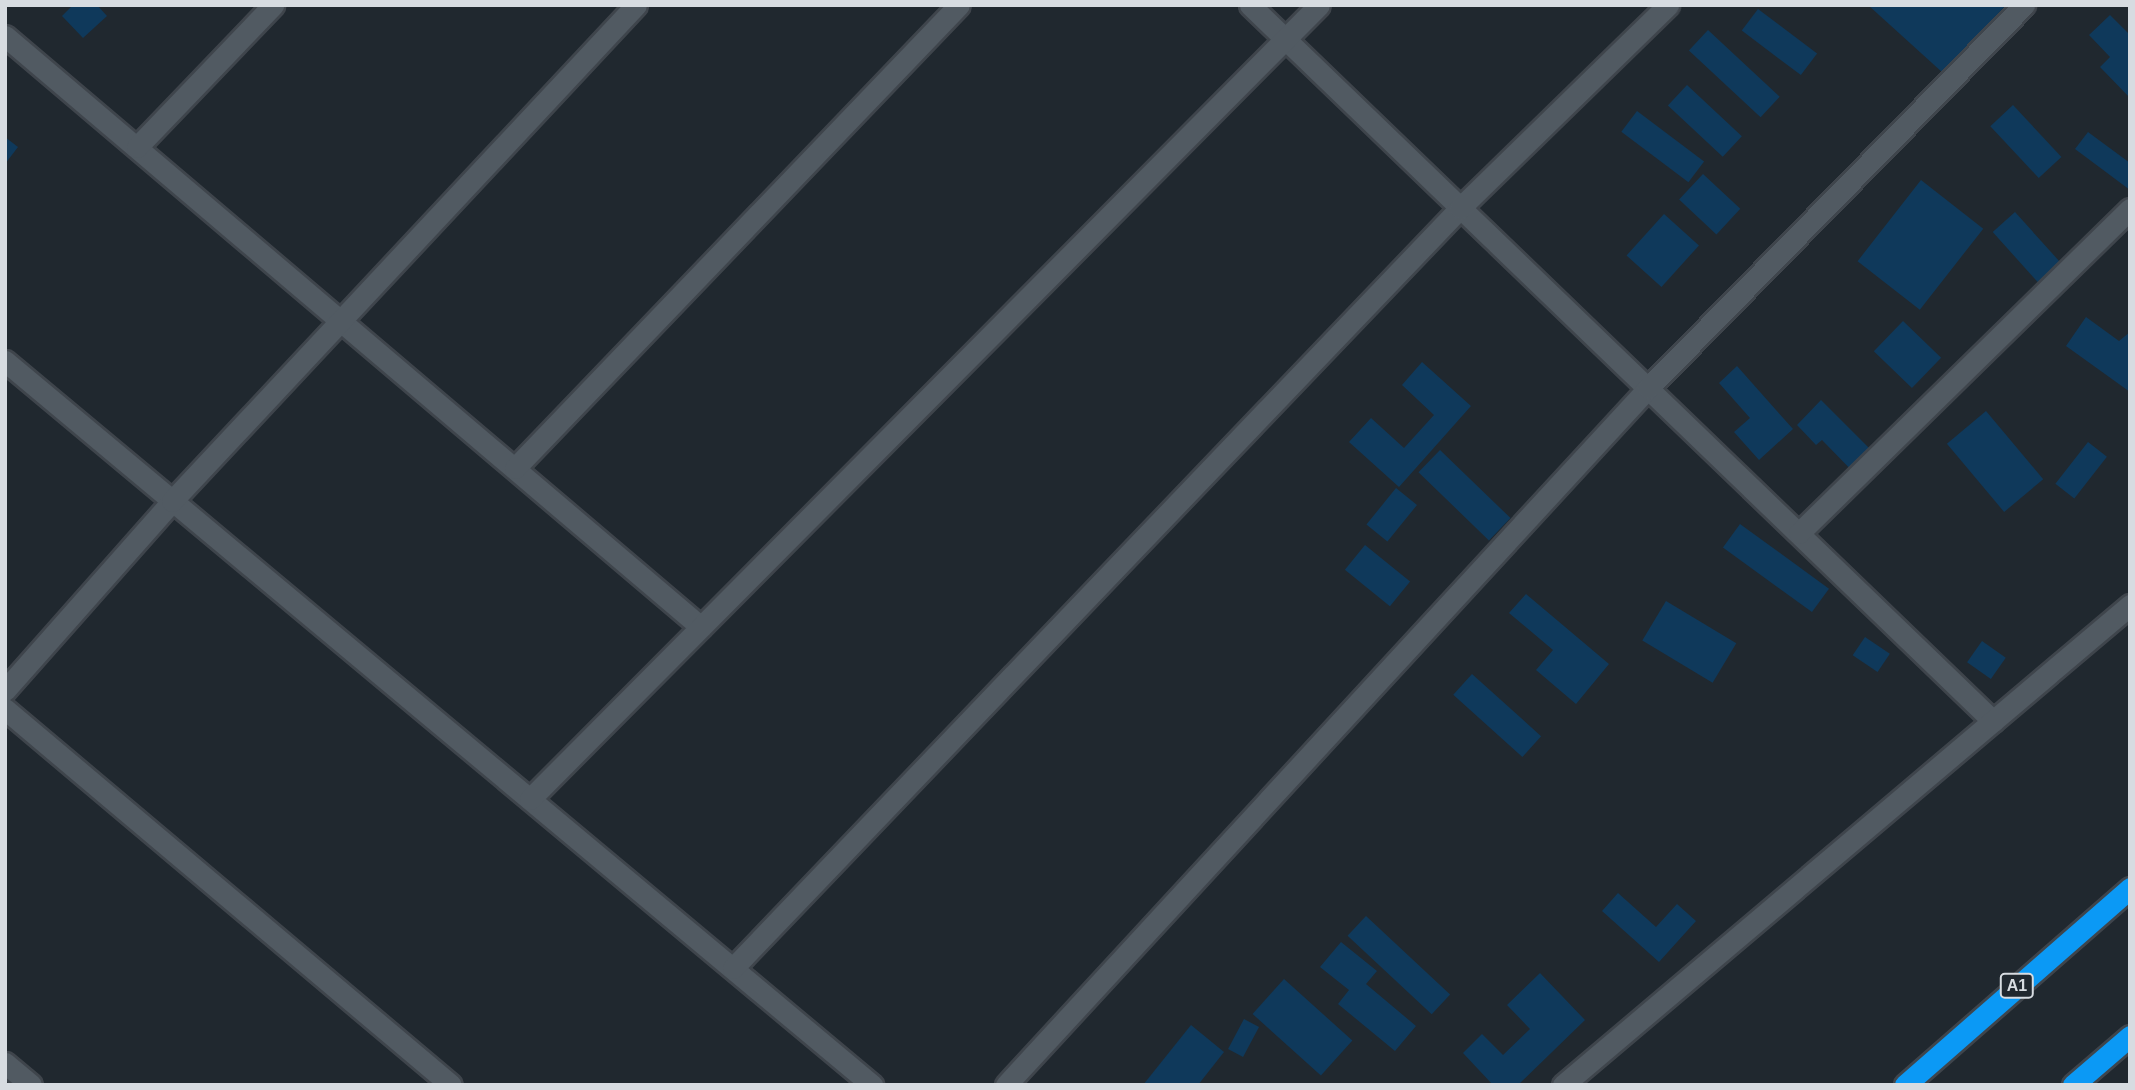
<!DOCTYPE html>
<html>
<head>
<meta charset="utf-8">
<style>
  body { margin:0 }
  #map { position:relative; width:2135px; height:1090px; overflow:hidden; background:#20282f; font-family:Helvetica,sans-serif }
  div>[style] { position:absolute }
  .building>* { inset:0; background:#0f395b; transform-origin:0 0 }
  .roads { filter:drop-shadow(2px 0 #3f454c) drop-shadow(-2px 0 #3f454c) drop-shadow(0 2px #3f454c) drop-shadow(0 -2px #3f454c) }
  .minor>* { height:21px; margin:-10.5px; padding:0 10.5px; transform-origin:10.5px; border-radius:10.5px; background:#515a62 }
  .tertiary>* { height:21px; margin:-10.5px; padding:0 10.5px; transform-origin:10.5px; border-radius:10.5px; background:#515a62 }
  .motorway>* { height:21px; margin:-10.5px; padding:0 10.5px; transform-origin:10.5px; border-radius:10.5px; background:#0b99f5 }
  span { translate:-50% -50%; white-space:nowrap; text-align:center; line-height:1.15; -webkit-text-stroke:5px #20282f; paint-order:stroke }
  .shield-label span { padding:2px 5px; background:#20282f; border:2px solid; border-radius:5px; -webkit-text-stroke-width:0 }
  .shield-label { font-size:16px; color:#d7dce1; font-weight:700 }
  .frame { position:absolute; inset:0; border:7px solid #d7dce1; pointer-events:none }
</style>
</head>
<body>
<div id="map">
  <div class="building">
    <i style="clip-path:polygon(73px 5px,97px 5px,107px 16px,83px 38px,62px 16px)"></i>
    <i style="clip-path:polygon(1868px 5px,2006px 5px,1943px 73px)"></i>
    <i style="left:1758px;top:9px;width:74px;height:27px;rotate:37deg"></i>
    <i style="clip-path:polygon(2110px 15px,2130px 35px,2130px 98px,2100px 67px,2110px 57px,2089px 35px)"></i>
    <i style="left:1708px;top:30px;width:98px;height:28px;rotate:43deg"></i>
    <i style="left:1687px;top:85px;width:75px;height:28px;rotate:43deg"></i>
    <i style="left:2013px;top:105px;width:71px;height:31px;rotate:47deg"></i>
    <i style="left:1637px;top:111px;width:84px;height:26px;rotate:37deg"></i>
    <i style="clip-path:polygon(2088px 132px,2130px 163px,2130px 190px,2075px 149px)"></i>
    <i style="clip-path:polygon(5px 137px,18px 147px,5px 164px)"></i>
    <i style="left:1703px;top:174px;width:51px;height:35px;rotate:43deg"></i>
    <i style="left:1921px;top:180px;width:79px;height:103px;rotate:38deg"></i>
    <i style="left:2015px;top:212px;width:80px;height:30px;rotate:48deg"></i>
    <i style="left:1664px;top:214px;width:47px;height:56px;rotate:42deg"></i>
    <i style="clip-path:polygon(2086px 317px,2119px 341px,2130px 332px,2130px 392px,2066px 346px)"></i>
    <i style="left:1903px;top:321px;width:53px;height:42px;rotate:44deg"></i>
    <i style="clip-path:polygon(1422px 362px,1471px 406px,1399px 487px,1349px 442px,1371px 418px,1404px 448px,1434px 415px,1402px 385px)"></i>
    <i style="clip-path:polygon(1737px 366px,1793px 429px,1759px 460px,1734px 432px,1750px 418px,1719px 383px)"></i>
    <i style="clip-path:polygon(1821px 400px,1882px 461px,1862px 481px,1822px 440px,1816px 445px,1797px 425px)"></i>
    <i style="left:1986px;top:411px;width:89px;height:51px;rotate:50deg"></i>
    <i style="left:2088px;top:442px;width:24px;height:53px;rotate:38deg"></i>
    <i style="left:1440px;top:450px;width:98px;height:31px;rotate:44deg"></i>
    <i style="left:1396px;top:488px;width:27px;height:47px;rotate:39deg"></i>
    <i style="left:1740px;top:524px;width:110px;height:29px;rotate:36deg"></i>
    <i style="left:1365px;top:545px;width:58px;height:32px;rotate:39deg"></i>
    <i style="clip-path:polygon(1526px 594px,1609px 664px,1576px 704px,1536px 670px,1553px 650px,1509px 613px)"></i>
    <i style="left:1666px;top:601px;width:82px;height:46px;rotate:31deg"></i>
    <i style="left:1865px;top:637px;width:30px;height:22px;rotate:34deg"></i>
    <i style="left:1982px;top:641px;width:29px;height:26px;rotate:35deg"></i>
    <i style="left:1472px;top:674px;width:93px;height:28px;rotate:42deg"></i>
    <i style="clip-path:polygon(1618px 893px,1656px 927px,1677px 904px,1696px 921px,1659px 962px,1602px 911px)"></i>
    <i style="left:1366px;top:916px;width:115px;height:27px;rotate:43deg"></i>
    <i style="clip-path:polygon(1341px 942px,1377px 971px,1366px 984px,1416px 1026px,1395px 1051px,1338px 1004px,1349px 990px,1320px 967px)"></i>
    <i style="clip-path:polygon(1540px 973px,1585px 1020px,1518px 1085px,1493px 1085px,1463px 1053px,1482px 1034px,1503px 1055px,1530px 1029px,1507px 1005px)"></i>
    <i style="left:1284px;top:979px;width:92px;height:47px;rotate:42deg"></i>
    <i style="left:1244px;top:1019px;width:17px;height:34px;rotate:28deg"></i>
    <i style="clip-path:polygon(1191px 1025px,1224px 1052px,1198px 1085px,1143px 1085px)"></i>
  </div>
  <div class="roads">
    <div class="minor">
      <i style="left:1250px;top:5px;width:1032px;rotate:43.94deg"></i>
      <i style="left:5px;top:36px;width:913px;rotate:40.34deg"></i>
      <i style="left:137px;top:147px;width:197px;rotate:-46.2deg"></i>
      <i style="left:5px;top:361px;width:1130px;rotate:39.86deg"></i>
      <i style="left:515px;top:468px;width:641px;rotate:-46.2deg"></i>
      <i style="left:1799px;top:533px;width:463px;rotate:-44.4deg"></i>
      <i style="left:5px;top:690px;width:252px;rotate:-48.5deg"></i>
      <i style="left:172px;top:501px;width:679px;rotate:-46.91deg"></i>
      <i style="left:5px;top:709px;width:583px;rotate:40.13deg"></i>
      <i style="left:530px;top:799px;width:1119px;rotate:-45.18deg"></i>
      <i style="left:733px;top:968px;width:1052px;rotate:-46.27deg"></i>
      <i style="left:1460px;top:208px;width:291px;rotate:-44.3deg"></i>
      <i style="left:5px;top:1063px;width:34px;rotate:40deg"></i>
      <i style="left:1006px;top:1085px;width:948px;rotate:-47.35deg"></i>
      <i style="left:1648px;top:388px;width:537px;rotate:-45.53deg"></i>
    </div>
    <div class="tertiary">
      <i style="left:1563px;top:1085px;width:743px;rotate:-40.25deg"></i>
    </div>
    <div class="motorway">
      <i style="left:1905px;top:1085px;width:299px;rotate:-41.2deg"></i>
      <i style="left:2073px;top:1085px;width:75px;rotate:-40.7deg"></i>
    </div>
  </div>
  <div class="shield-label">
    <span style="left:2017px;top:986px">A1</span>
  </div>
  <div class="frame"></div>
</div>
</body>
</html>
